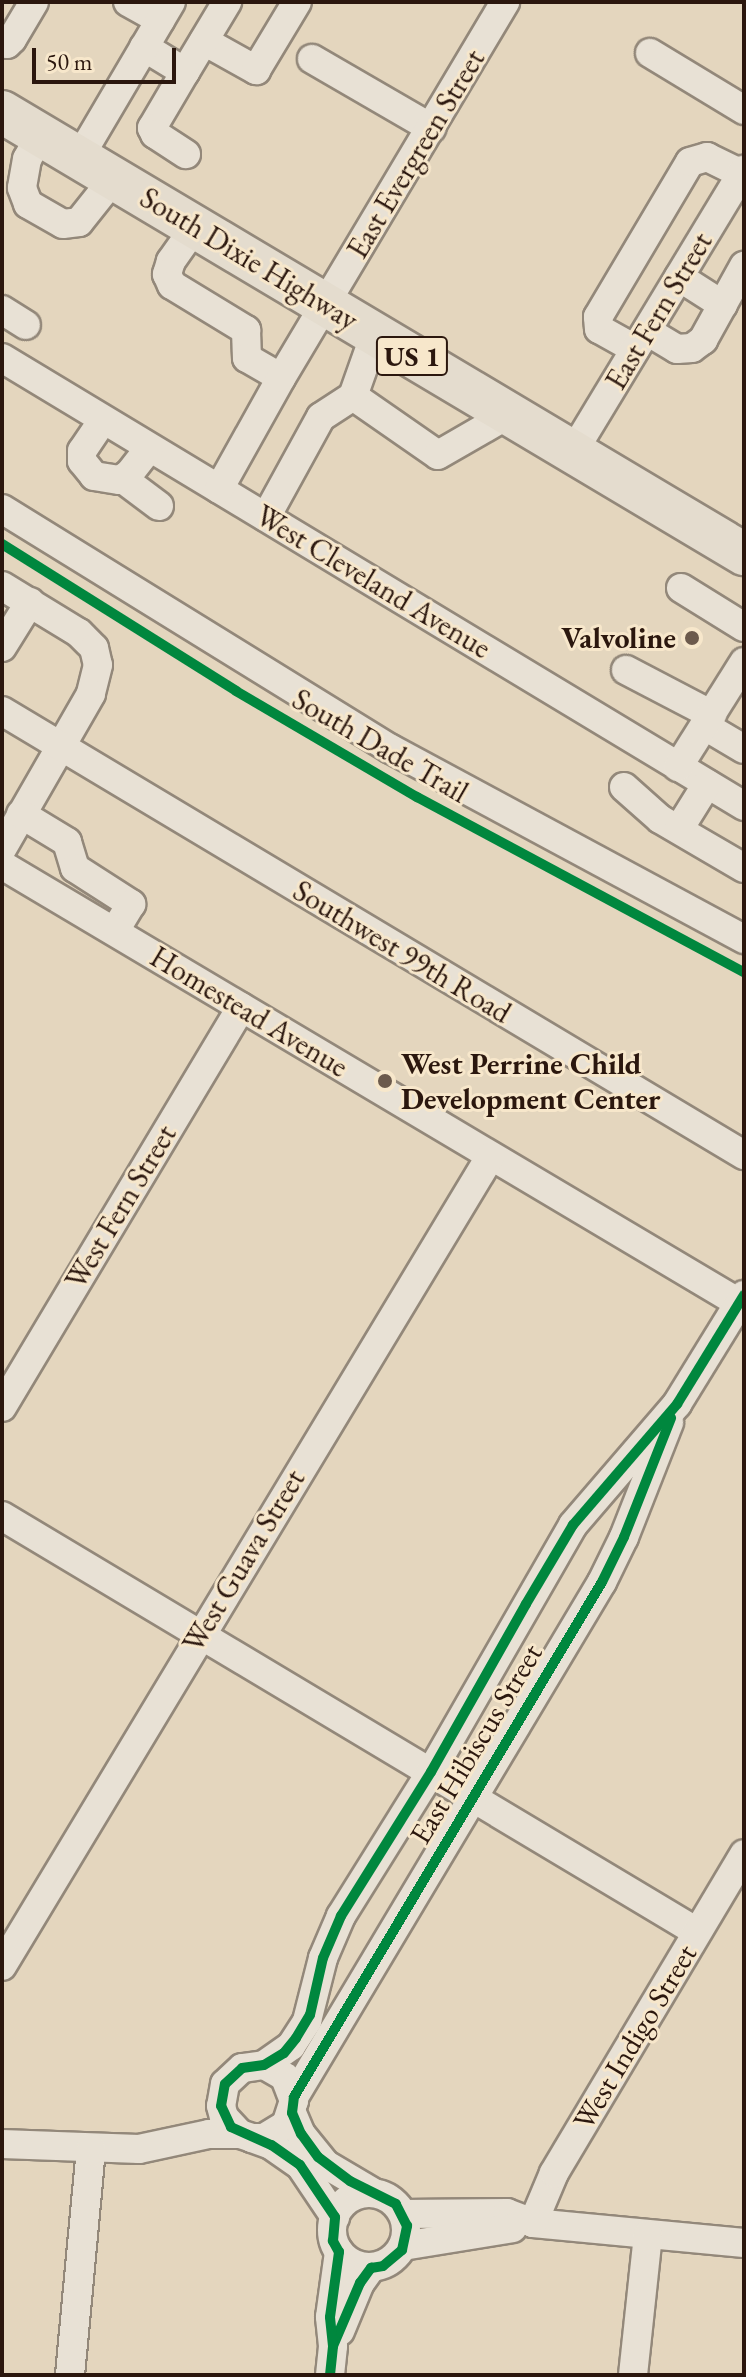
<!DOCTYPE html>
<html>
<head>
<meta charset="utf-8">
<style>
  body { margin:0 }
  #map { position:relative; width:746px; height:2377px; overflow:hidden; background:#e4d6be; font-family:"EB Garamond",serif }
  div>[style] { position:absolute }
  .roads { filter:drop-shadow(2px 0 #93887a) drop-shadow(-2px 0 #93887a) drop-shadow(0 2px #93887a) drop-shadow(0 -2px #93887a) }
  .minor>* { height:28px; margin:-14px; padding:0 14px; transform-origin:14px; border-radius:14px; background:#e8e1d5 }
  .minor>.ring { margin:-14px; padding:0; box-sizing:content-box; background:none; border:28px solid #e8e1d5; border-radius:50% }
  .highway>* { height:42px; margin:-21px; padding:0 21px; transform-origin:21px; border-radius:21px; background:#e4dcce }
  .cycleway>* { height:10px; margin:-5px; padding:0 5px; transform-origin:5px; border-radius:5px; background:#00873e }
  .dots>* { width:22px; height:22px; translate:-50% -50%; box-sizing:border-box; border:4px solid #f7e7cb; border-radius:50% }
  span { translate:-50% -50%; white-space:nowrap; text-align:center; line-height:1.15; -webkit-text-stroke:6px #f7e7cb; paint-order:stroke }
  .shield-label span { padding:2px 6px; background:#f7e7cb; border:2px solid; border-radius:6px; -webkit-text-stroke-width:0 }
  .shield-label { font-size:28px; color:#2b170e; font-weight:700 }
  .street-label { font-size:30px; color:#2b170e }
  .poi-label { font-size:30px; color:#2b170e; font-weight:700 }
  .right { translate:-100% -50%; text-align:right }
  .left { translate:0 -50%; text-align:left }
  .frame { position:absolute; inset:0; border:4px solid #2b170e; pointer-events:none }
  .scale { position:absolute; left:32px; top:48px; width:144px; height:36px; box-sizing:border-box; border:4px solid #2b170e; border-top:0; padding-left:10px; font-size:24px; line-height:28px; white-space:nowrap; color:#2b170e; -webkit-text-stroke:6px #f7e7cb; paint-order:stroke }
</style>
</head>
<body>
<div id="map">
  <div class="roads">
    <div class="minor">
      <i style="left:128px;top:2px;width:37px;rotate:29deg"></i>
      <i style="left:204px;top:41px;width:60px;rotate:29.1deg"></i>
      <i style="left:256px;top:70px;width:79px;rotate:-58.9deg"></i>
      <i style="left:2px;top:42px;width:5px;rotate:22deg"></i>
      <i style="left:7px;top:44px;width:7px;rotate:-45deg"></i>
      <i style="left:12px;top:39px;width:43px;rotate:-59.3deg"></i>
      <i style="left:144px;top:47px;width:48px;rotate:31.4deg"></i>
      <i style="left:185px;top:72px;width:82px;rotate:-59deg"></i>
      <i style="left:650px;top:53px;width:110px;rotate:31.2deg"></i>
      <i style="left:312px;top:59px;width:138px;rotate:30.1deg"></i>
      <i style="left:185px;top:72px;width:65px;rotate:120.5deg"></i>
      <i style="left:152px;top:128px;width:7px;rotate:63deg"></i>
      <i style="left:155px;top:134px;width:37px;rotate:33deg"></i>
      <i style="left:40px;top:135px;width:27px;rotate:118deg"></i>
      <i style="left:27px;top:159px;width:29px;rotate:100deg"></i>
      <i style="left:22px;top:188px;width:17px;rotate:69deg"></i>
      <i style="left:28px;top:204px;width:40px;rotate:29.7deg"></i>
      <i style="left:63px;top:224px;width:16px;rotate:-7deg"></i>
      <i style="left:79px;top:222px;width:56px;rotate:-51.5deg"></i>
      <i style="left:79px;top:158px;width:181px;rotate:-59.5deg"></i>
      <i style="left:195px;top:227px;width:42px;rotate:125.2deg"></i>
      <i style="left:171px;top:261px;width:14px;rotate:107deg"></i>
      <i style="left:167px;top:274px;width:12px;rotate:66deg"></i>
      <i style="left:172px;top:285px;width:87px;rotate:31.3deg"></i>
      <i style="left:246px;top:330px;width:28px;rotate:88deg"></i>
      <i style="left:247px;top:358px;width:39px;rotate:30deg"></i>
      <i style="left:679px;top:277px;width:52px;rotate:32.5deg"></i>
      <i style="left:2px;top:310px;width:28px;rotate:32deg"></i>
      <i style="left:647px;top:331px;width:35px;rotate:31deg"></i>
      <i style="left:677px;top:349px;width:15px;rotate:-4deg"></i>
      <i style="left:692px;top:348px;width:14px;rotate:-36deg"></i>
      <i style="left:703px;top:340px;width:85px;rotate:-61deg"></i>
      <i style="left:375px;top:334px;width:66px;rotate:109.5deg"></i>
      <i style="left:353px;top:396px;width:103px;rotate:34.8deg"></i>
      <i style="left:438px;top:455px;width:82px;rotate:-30deg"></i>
      <i style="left:635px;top:349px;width:41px;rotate:-150.9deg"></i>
      <i style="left:599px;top:329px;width:12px;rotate:-95deg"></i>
      <i style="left:598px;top:317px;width:180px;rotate:-59.3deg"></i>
      <i style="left:690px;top:162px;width:18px;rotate:-16deg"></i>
      <i style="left:707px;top:157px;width:39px;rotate:26deg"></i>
      <i style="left:2px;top:358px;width:867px;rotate:31.12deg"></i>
      <i style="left:103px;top:420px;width:37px;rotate:124deg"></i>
      <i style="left:82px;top:451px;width:10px;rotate:90deg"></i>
      <i style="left:82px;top:461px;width:19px;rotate:51deg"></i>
      <i style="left:94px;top:476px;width:26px;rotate:9deg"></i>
      <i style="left:120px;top:480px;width:11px;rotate:-34deg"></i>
      <i style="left:129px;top:474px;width:33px;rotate:-52deg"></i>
      <i style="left:573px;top:452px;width:330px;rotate:-58.8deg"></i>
      <i style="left:123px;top:479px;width:45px;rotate:36.9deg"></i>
      <i style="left:219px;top:489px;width:127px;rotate:-60.8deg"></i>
      <i style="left:281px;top:378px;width:438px;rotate:-59.2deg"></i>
      <i style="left:2px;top:509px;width:457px;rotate:31.7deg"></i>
      <i style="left:391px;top:749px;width:401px;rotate:28.3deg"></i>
      <i style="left:266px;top:517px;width:114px;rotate:-61.2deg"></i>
      <i style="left:321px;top:417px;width:38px;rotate:-33deg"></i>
      <i style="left:2px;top:586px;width:90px;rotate:31.4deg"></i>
      <i style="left:79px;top:633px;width:21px;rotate:45deg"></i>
      <i style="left:94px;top:648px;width:17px;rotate:77deg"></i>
      <i style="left:98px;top:665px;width:30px;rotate:104deg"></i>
      <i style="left:91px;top:694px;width:179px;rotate:119.9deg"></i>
      <i style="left:681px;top:588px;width:74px;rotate:31.8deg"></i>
      <i style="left:2px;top:647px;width:53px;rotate:-58.1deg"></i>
      <i style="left:626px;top:670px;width:97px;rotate:27.6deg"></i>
      <i style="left:2px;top:711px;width:865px;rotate:30.9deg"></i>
      <i style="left:705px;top:726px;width:45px;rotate:30.5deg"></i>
      <i style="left:678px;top:767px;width:124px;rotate:-57.8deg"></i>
      <i style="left:624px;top:787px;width:48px;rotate:41.6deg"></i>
      <i style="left:660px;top:819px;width:97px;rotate:30.3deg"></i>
      <i style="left:21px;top:814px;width:54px;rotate:31.3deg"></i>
      <i style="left:67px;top:842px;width:27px;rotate:73deg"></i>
      <i style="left:75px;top:868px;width:67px;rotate:32.7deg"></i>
      <i style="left:131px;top:904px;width:31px;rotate:121deg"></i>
      <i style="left:679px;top:829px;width:53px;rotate:-58.1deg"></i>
      <i style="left:2px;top:865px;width:863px;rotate:30.72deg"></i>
      <i style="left:2px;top:1407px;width:466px;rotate:-59.1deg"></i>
      <i style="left:2px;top:1516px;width:810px;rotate:30.9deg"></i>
      <i style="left:2px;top:1966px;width:945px;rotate:-58.9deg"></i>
      <i style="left:264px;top:2065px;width:33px;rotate:-35deg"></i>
      <i style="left:291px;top:2046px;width:30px;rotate:-57deg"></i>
      <i style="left:307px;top:2021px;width:65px;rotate:-75.7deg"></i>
      <i style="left:323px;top:1958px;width:46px;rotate:-66.8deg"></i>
      <i style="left:341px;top:1916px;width:170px;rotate:-58deg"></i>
      <i style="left:431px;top:1772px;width:285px;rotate:-60.1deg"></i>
      <i style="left:573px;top:1525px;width:160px;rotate:-49.3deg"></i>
      <i style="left:677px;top:1404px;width:128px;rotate:-58.4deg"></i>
      <i style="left:294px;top:2097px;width:600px;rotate:-59.12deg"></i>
      <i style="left:602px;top:1582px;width:50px;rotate:-63.9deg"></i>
      <i style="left:624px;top:1537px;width:123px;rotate:-68.5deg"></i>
      <i style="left:292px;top:2113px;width:23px;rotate:67deg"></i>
      <i style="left:301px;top:2134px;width:38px;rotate:51deg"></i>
      <i style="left:325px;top:2164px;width:57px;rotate:30.6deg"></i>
      <i style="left:252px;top:2138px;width:12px"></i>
      <i style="left:264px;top:2138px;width:26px;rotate:-31deg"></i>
      <i style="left:286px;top:2125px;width:25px;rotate:-72deg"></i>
      <i style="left:294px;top:2101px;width:26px;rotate:-111deg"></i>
      <i style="left:285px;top:2077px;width:24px;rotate:-150deg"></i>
      <i style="left:264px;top:2065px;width:22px;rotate:172deg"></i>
      <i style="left:242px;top:2068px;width:23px;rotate:137deg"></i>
      <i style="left:225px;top:2084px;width:22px;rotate:100deg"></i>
      <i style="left:221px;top:2106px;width:11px;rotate:75deg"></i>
      <i style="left:224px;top:2117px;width:23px;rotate:47deg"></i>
      <i style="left:240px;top:2134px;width:13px;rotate:18deg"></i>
      <i style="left:252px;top:2138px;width:20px;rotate:20deg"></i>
      <i style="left:271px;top:2145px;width:35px;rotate:35deg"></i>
      <i style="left:300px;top:2165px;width:63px;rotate:56.1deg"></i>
      <i style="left:2px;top:2144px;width:137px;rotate:2.1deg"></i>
      <i style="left:139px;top:2149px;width:72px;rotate:-12.1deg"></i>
      <i style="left:209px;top:2134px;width:31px"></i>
      <i class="ring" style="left:332px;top:2193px;width:46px;height:46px"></i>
      <i style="left:403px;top:2214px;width:104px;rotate:-0.6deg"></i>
      <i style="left:507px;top:2213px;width:28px;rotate:21deg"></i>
      <i style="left:533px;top:2223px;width:212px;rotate:5.4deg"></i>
      <i style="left:533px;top:2223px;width:54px;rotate:-67.2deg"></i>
      <i style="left:554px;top:2173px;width:371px;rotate:-59.2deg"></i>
      <i style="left:403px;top:2246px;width:111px;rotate:-9.3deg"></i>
      <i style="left:340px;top:2331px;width:52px;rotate:-67.4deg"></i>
      <i style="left:360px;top:2283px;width:19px;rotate:-54deg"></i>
      <i style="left:70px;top:2375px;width:228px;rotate:-84.7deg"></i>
      <i style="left:330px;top:2375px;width:29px;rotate:-84deg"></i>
      <i style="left:333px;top:2346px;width:29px;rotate:-96deg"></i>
      <i style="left:330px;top:2317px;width:66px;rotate:-82.1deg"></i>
      <i style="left:633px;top:2375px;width:141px;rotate:-83.9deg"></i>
    </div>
    <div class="highway">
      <i style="left:2px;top:112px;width:864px;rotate:30.78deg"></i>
    </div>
  </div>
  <div class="cycleway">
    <i style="left:2px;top:544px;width:276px;rotate:32.1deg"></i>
    <i style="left:236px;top:691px;width:210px;rotate:30.4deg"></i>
    <i style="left:417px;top:797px;width:371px;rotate:28.2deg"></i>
    <i style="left:333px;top:2346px;width:69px;rotate:-66.8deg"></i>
    <i style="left:360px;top:2283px;width:19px;rotate:-54deg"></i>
    <i style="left:371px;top:2268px;width:12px;rotate:-9deg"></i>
    <i style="left:383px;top:2266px;width:25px;rotate:-40deg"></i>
    <i style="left:402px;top:2250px;width:25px;rotate:-78deg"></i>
    <i style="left:407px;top:2226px;width:25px;rotate:-117deg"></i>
    <i style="left:396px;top:2204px;width:51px;rotate:-153.4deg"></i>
    <i style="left:350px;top:2181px;width:40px;rotate:-143deg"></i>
    <i style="left:318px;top:2157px;width:29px;rotate:-126deg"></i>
    <i style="left:301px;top:2134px;width:23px;rotate:-113deg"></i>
    <i style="left:292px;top:2113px;width:16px;rotate:-83deg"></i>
    <i style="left:294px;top:2097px;width:600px;rotate:-59.12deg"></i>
    <i style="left:602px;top:1582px;width:50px;rotate:-63.9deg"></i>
    <i style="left:624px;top:1537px;width:128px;rotate:-68.4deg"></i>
    <i style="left:330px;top:2375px;width:29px;rotate:-84deg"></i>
    <i style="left:333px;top:2346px;width:29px;rotate:-96deg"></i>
    <i style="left:330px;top:2317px;width:66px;rotate:-82.1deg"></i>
    <i style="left:339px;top:2252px;width:13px;rotate:-119deg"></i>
    <i style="left:333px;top:2241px;width:24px;rotate:-85deg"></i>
    <i style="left:335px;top:2217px;width:63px;rotate:-123.9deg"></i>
    <i style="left:300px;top:2165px;width:35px;rotate:-145deg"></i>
    <i style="left:271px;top:2145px;width:44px;rotate:-155.8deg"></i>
    <i style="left:231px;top:2127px;width:23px;rotate:-115deg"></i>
    <i style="left:221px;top:2106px;width:22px;rotate:-80deg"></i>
    <i style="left:225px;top:2084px;width:23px;rotate:-43deg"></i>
    <i style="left:242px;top:2068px;width:22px;rotate:-8deg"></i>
    <i style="left:264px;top:2065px;width:23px;rotate:-31deg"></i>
    <i style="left:284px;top:2053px;width:19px;rotate:-51deg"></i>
    <i style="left:296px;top:2038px;width:27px;rotate:-59deg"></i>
    <i style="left:310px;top:2015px;width:58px;rotate:-77.2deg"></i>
    <i style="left:323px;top:1958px;width:46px;rotate:-66.8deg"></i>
    <i style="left:341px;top:1916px;width:170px;rotate:-58deg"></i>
    <i style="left:431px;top:1772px;width:193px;rotate:-60.5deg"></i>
    <i style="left:526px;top:1604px;width:92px;rotate:-59.3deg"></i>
    <i style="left:573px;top:1525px;width:160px;rotate:-49.3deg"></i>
    <i style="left:677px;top:1404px;width:128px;rotate:-58.4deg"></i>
  </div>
  <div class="dots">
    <i style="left:692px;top:638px;background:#6c5a4c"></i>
    <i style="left:385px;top:1081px;background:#6c5a4c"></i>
  </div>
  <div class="shield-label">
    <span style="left:412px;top:356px">US 1</span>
  </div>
  <div class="street-label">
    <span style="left:416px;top:154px;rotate:-59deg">East Evergreen Street</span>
    <span style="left:249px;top:259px;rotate:31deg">South Dixie Highway</span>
    <span style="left:659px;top:311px;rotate:-59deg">East Fern Street</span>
    <span style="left:373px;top:582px;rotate:31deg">West Cleveland Avenue</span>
    <span style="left:380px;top:746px;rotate:30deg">South Dade Trail</span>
    <span style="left:402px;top:952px;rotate:31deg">Southwest 99th Road</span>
    <span style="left:249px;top:1012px;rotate:31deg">Homestead Avenue</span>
    <span style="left:121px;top:1207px;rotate:-59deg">West Fern Street</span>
    <span style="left:244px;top:1561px;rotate:-59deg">West Guava Street</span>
    <span style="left:476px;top:1744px;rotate:-59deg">East Hibiscus Street</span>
    <span style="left:635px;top:2037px;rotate:-59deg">West Indigo Street</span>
  </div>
  <div class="poi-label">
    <span class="right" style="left:676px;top:638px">Valvoline</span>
    <span class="left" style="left:401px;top:1081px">West Perrine Child<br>Development Center</span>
  </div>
  <div class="frame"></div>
  <div class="scale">50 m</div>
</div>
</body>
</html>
